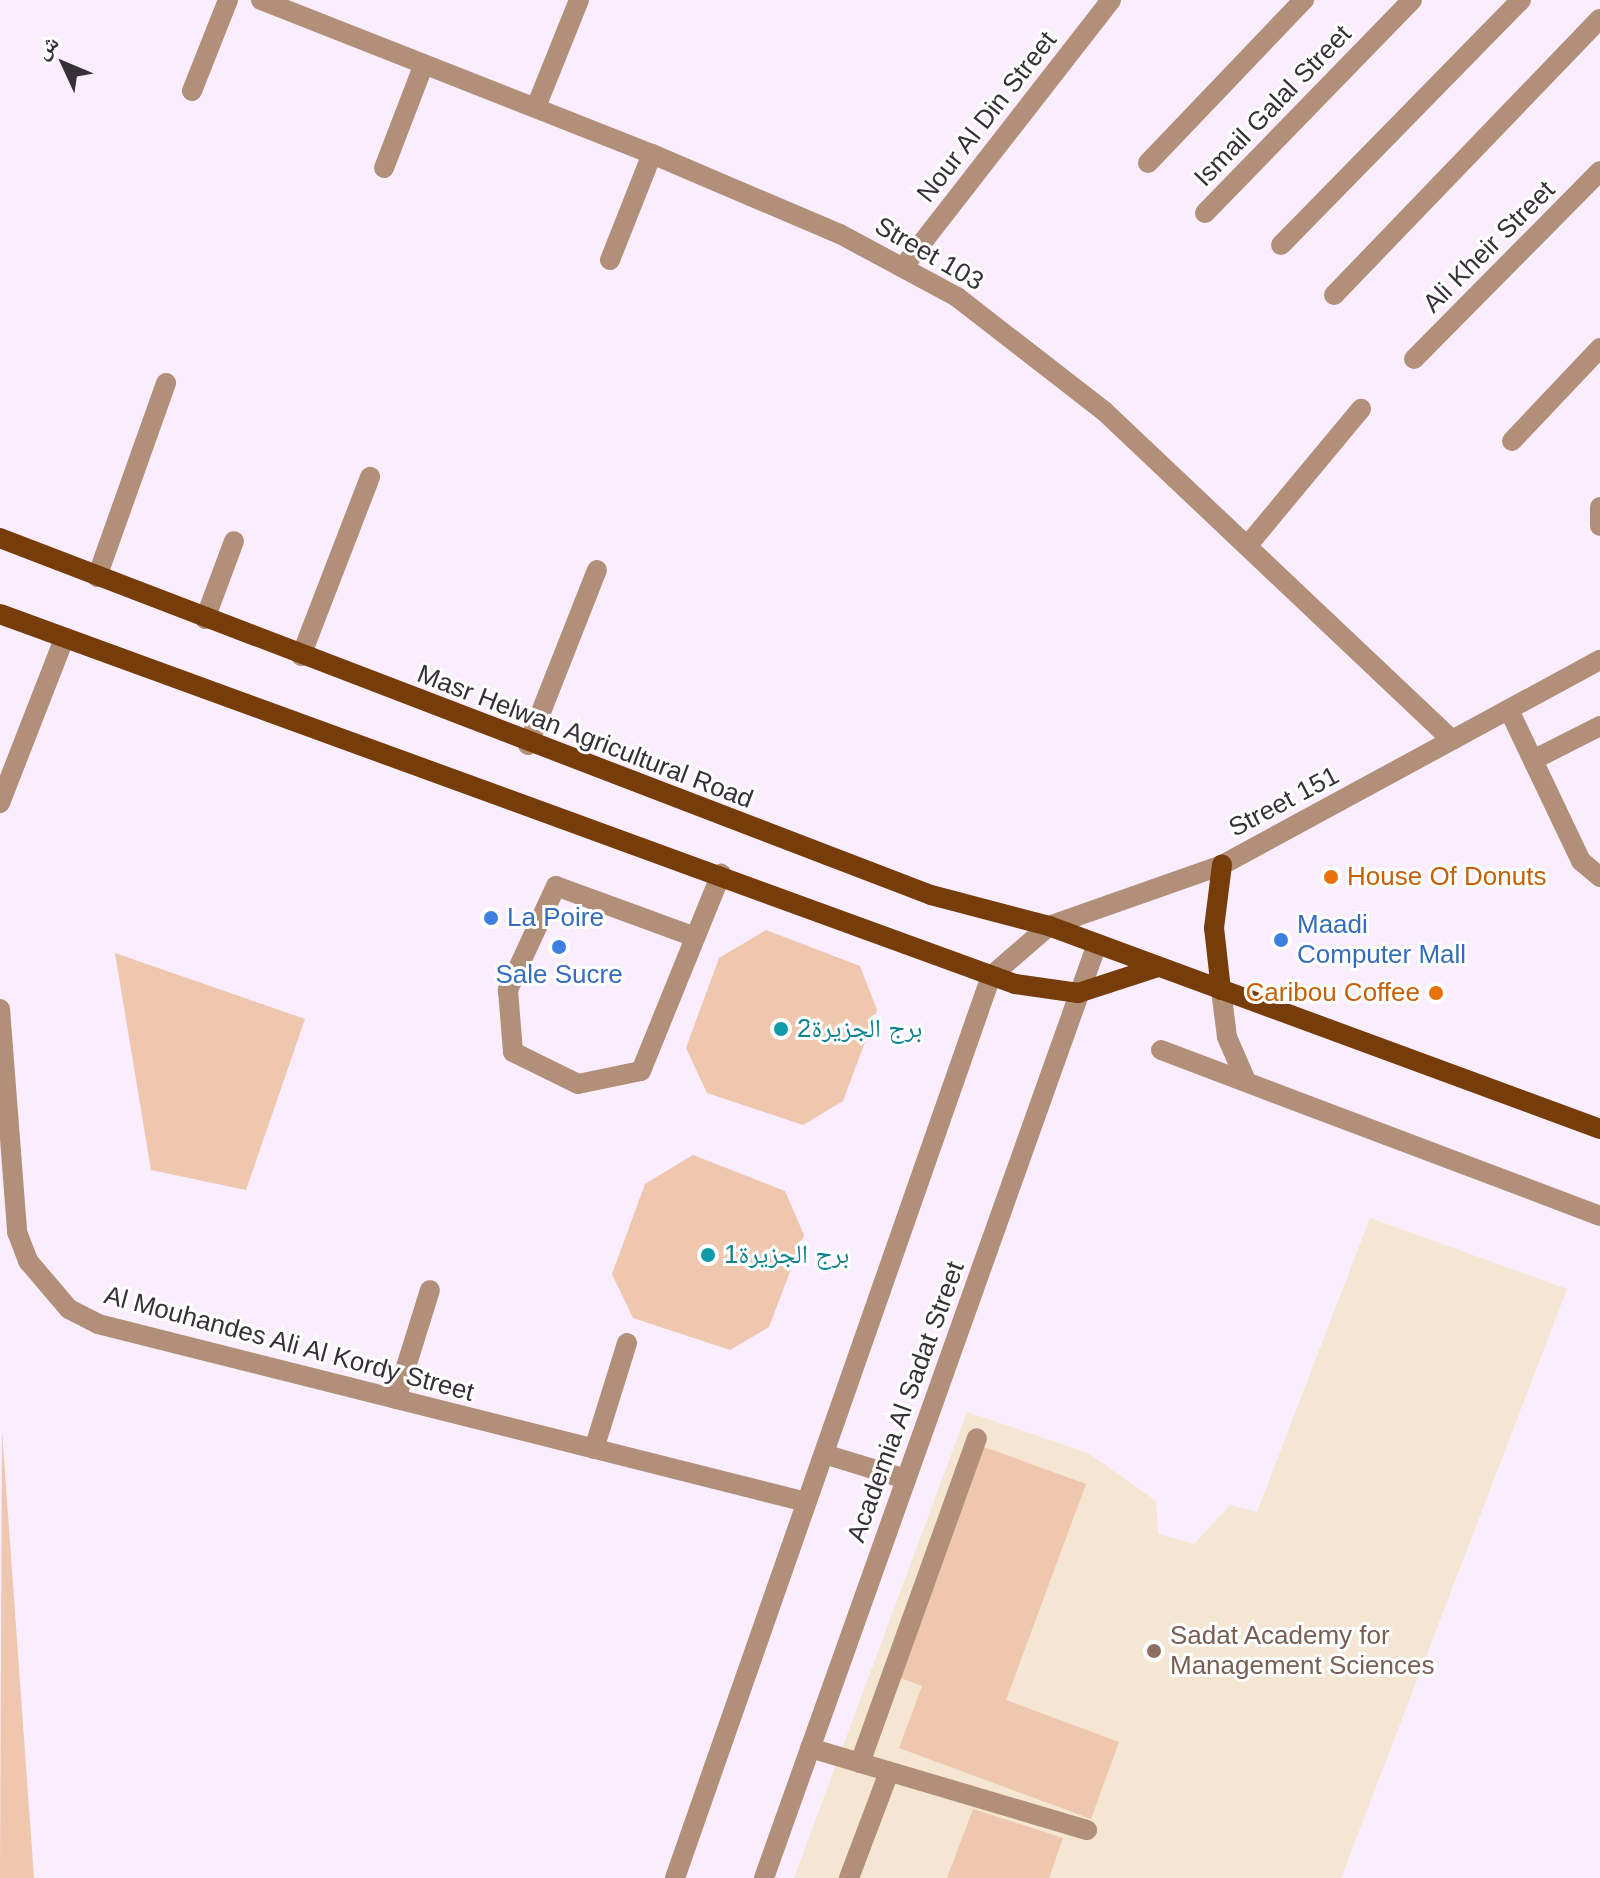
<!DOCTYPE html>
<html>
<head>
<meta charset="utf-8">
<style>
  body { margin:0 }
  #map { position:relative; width:1600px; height:1878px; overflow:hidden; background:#faedfd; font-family:Helvetica,"Noto Naskh Arabic",sans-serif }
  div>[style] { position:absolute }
  .education>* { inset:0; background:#f4e6d2 }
  .building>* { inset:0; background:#eec7ae }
  .minor>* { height:20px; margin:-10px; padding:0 10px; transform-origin:10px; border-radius:10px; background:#b18f79 }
  .major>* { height:20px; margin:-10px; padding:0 10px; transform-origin:10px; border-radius:10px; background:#763d0a }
  .dots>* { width:22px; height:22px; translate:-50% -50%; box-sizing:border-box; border:4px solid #fff; border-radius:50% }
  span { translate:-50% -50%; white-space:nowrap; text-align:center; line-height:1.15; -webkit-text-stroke:6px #fff; paint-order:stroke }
  .street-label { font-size:26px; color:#363137 }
  .food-label { font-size:26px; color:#c56008 }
  .left { translate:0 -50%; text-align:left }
  .right { translate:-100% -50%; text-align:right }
  .shop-label { font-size:26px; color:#366cbe }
  .culture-label { font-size:26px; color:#0d838f }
  .education-label { font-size:26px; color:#785e54 }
  .north { position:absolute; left:24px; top:24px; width:80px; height:80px; -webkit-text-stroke:6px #fff; paint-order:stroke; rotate:314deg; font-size:22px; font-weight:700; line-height:32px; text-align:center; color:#363137 }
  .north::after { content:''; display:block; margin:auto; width:28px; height:36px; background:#363137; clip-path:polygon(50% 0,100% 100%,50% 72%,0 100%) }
</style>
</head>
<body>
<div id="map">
  <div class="education">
    <i style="clip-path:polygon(1370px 1218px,1567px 1289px,1341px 1878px,794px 1878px,967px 1412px,1088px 1453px,1156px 1501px,1158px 1534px,1194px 1544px,1230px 1505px,1257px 1512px)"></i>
  </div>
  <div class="building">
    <i style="clip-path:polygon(766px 930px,860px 966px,877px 1010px,843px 1101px,803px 1125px,707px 1093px,686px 1048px,719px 958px)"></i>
    <i style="clip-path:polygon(115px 953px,305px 1019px,246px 1190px,151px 1170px)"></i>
    <i style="clip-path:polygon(693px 1155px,785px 1191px,804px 1235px,769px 1327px,730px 1350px,633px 1318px,612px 1274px,645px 1184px)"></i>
    <i style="clip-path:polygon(2px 1431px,34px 1878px,0 1878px)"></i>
    <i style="clip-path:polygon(984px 1447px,1086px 1484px,1006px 1700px,1119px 1742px,1091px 1819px,899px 1748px,922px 1686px,898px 1677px)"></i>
    <i style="clip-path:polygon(973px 1809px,1063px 1838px,1049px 1878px,947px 1878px)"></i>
  </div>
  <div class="minor">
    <i style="left:261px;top:0;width:420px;rotate:21.5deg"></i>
    <i style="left:652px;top:154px;width:204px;rotate:23.1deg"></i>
    <i style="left:840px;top:234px;width:133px;rotate:28.3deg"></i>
    <i style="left:957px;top:297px;width:186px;rotate:37.8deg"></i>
    <i style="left:1104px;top:411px;width:479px;rotate:43.4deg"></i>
    <i style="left:192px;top:91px;width:98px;rotate:-68.4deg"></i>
    <i style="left:536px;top:107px;width:115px;rotate:-68.1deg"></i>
    <i style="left:1148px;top:163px;width:226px;rotate:-46.3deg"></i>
    <i style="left:384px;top:168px;width:111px;rotate:-69deg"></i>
    <i style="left:1205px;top:213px;width:297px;rotate:-45.8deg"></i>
    <i style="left:1281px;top:245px;width:343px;rotate:-45.6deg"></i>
    <i style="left:610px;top:260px;width:114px;rotate:-68.4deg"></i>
    <i style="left:904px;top:266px;width:337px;rotate:-52.1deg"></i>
    <i style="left:1334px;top:295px;width:383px;rotate:-46.1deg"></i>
    <i style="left:1414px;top:359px;width:264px;rotate:-45.3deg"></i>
    <i style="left:1512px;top:441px;width:128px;rotate:-46.6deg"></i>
    <i style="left:1600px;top:507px;width:19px;rotate:90deg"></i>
    <i style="left:1248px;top:545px;width:177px;rotate:-50.3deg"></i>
    <i style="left:97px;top:577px;width:206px;rotate:-70.4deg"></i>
    <i style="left:205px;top:619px;width:83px;rotate:-69.6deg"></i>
    <i style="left:301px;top:656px;width:192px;rotate:-68.9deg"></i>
    <i style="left:1509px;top:710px;width:167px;rotate:64.5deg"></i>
    <i style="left:1581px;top:861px;width:25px;rotate:40deg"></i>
    <i style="left:528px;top:745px;width:188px;rotate:-68.5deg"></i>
    <i style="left:1533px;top:760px;width:75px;rotate:-26.9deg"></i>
    <i style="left:0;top:803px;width:176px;rotate:-68.7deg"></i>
    <i style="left:695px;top:937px;width:148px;rotate:-159.9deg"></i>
    <i style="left:556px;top:886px;width:115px;rotate:114.8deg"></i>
    <i style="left:508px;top:990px;width:62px;rotate:85.4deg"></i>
    <i style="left:513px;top:1052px;width:72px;rotate:26.2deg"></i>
    <i style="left:578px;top:1084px;width:64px;rotate:-11.7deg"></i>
    <i style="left:641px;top:1071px;width:213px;rotate:-67.9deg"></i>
    <i style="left:1221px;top:990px;width:47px;rotate:82.7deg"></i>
    <i style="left:1227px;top:1037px;width:48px;rotate:66.6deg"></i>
    <i style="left:0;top:1009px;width:224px;rotate:85.6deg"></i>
    <i style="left:17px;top:1232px;width:31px;rotate:69deg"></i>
    <i style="left:28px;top:1261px;width:63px;rotate:49.5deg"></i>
    <i style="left:69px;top:1309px;width:33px;rotate:27deg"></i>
    <i style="left:98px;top:1324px;width:730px;rotate:14.11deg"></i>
    <i style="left:1161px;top:1050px;width:469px;rotate:20.7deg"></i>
    <i style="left:396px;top:1399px;width:114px;rotate:-72.7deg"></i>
    <i style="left:594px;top:1449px;width:111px;rotate:-72.7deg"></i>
    <i style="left:824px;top:1454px;width:86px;rotate:17deg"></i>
    <i style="left:810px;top:1748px;width:289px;rotate:16.5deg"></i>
    <i style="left:860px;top:1763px;width:345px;rotate:-70.2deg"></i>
    <i style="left:675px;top:1878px;width:956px;rotate:-70.69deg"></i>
    <i style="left:991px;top:976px;width:77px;rotate:-40.8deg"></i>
    <i style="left:1049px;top:926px;width:183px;rotate:-19.4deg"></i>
    <i style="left:1222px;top:865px;width:430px;rotate:-28.5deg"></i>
    <i style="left:764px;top:1878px;width:992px;rotate:-70.38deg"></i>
    <i style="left:849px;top:1878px;width:113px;rotate:-69.3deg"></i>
  </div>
  <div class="major">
    <i style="left:0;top:538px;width:997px;rotate:20.98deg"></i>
    <i style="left:931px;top:895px;width:122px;rotate:14.7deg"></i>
    <i style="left:1049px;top:926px;width:587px;rotate:20.22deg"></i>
    <i style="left:0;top:614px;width:1080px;rotate:20.03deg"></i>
    <i style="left:1015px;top:984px;width:64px;rotate:8.1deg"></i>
    <i style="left:1078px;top:993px;width:84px;rotate:-18deg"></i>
    <i style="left:1221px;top:990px;width:62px;rotate:-96.4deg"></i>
    <i style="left:1214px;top:928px;width:64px;rotate:-82.8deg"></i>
  </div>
  <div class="dots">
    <i style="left:1331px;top:877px;background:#e8710a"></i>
    <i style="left:491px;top:918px;background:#3f7fe0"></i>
    <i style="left:1281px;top:940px;background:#3f7fe0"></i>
    <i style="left:559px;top:947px;background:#3f7fe0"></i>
    <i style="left:1436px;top:993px;background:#e8710a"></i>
    <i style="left:781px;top:1029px;background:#0f9aa8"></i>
    <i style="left:708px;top:1255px;background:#0f9aa8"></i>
    <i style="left:1154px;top:1651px;background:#8d6e63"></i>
  </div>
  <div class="street-label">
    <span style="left:1273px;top:106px;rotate:-46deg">Ismail Galal Street</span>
    <span style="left:987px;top:117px;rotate:-52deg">Nour Al Din Street</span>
    <span style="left:1489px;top:247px;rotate:-45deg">Ali Kheir Street</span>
    <span style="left:929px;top:254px;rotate:30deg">Street 103</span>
    <span style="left:585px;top:737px;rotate:21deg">Masr Helwan Agricultural Road</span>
    <span style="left:1284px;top:802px;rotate:-28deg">Street 151</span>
    <span style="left:289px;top:1344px;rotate:15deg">Al Mouhandes Ali Al Kordy Street</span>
    <span style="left:906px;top:1402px;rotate:-70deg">Academia Al Sadat Street</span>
  </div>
  <div class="food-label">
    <span class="left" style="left:1347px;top:877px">House Of Donuts</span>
    <span class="right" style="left:1420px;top:993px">Caribou Coffee</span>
  </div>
  <div class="shop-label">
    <span class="left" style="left:507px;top:918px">La Poire</span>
    <span class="left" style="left:1297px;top:940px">Maadi<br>Computer Mall</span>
    <span style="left:559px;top:975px">Sale Sucre</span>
  </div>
  <div class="culture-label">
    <span class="left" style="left:797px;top:1029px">برج الجزيرة2</span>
    <span class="left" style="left:724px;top:1255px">برج الجزيرة1</span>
  </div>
  <div class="education-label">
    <span class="left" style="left:1170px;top:1651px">Sadat Academy for<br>Management Sciences</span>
  </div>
  <div class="north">ش</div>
</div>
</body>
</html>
